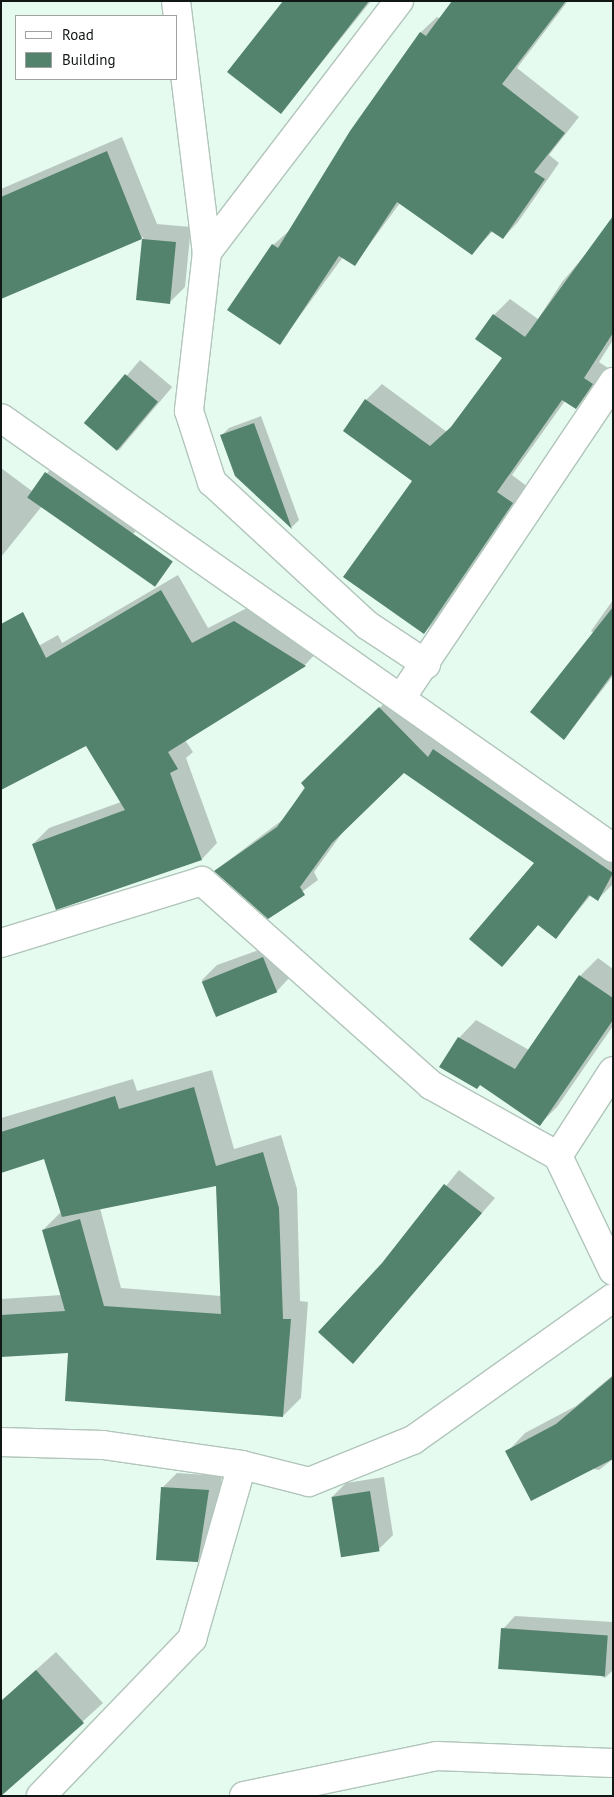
<!DOCTYPE html>
<html>
<head>
<meta charset="utf-8">
<style>
  body { margin:0 }
  #map { position:relative; width:614px; height:1797px; overflow:hidden; background:#e6fbf0; font-family:"PT Sans",sans-serif }
  div>[style] { position:absolute }
  .shadow>* { inset:0; background:#0003; transform-origin:0 0 }
  .building>* { inset:0; background:#53826d; transform-origin:0 0 }
  .roads { filter:drop-shadow(1px 0 #b1c5bb) drop-shadow(-1px 0 #b1c5bb) drop-shadow(0 1px #b1c5bb) drop-shadow(0 -1px #b1c5bb) }
  .minor>* { height:28px; margin:-14px; padding:0 14px; transform-origin:14px; border-radius:14px; background:#fff }
  span { translate:-50% -50%; white-space:nowrap; text-align:center; line-height:1.15; -webkit-text-stroke:4px #fff; paint-order:stroke }
  .frame { position:absolute; inset:0; border:2px solid #101714; pointer-events:none }
  .legend { position:absolute; left:15px; top:15px; width:162px; height:65px; box-sizing:border-box; background:#fff; border:1px solid #9fa2a1; margin:0; padding:6px 9px; list-style:none; font-size:15px; color:#101714 }
  .legend li { display:flex; align-items:center; gap:10px; height:25px }
  .legend b { width:25px; border:1px solid #9fa2a1 }
</style>
</head>
<body>
<div id="map">
  <div class="shadow">
    <i style="clip-path:polygon(285px 1px,371px 1px,281px 113px)"></i>
    <i style="clip-path:polygon(455px 1px,568px 1px,517px 68px,579px 117px,549px 155px,559px 163px,518px 222px,503px 238px,493px 231px,471px 254px,400px 203px,355px 264px,343px 257px,280px 343px,273px 245px,290px 230px,421px 32px,437px 17px,441px 19px)"></i>
    <i style="clip-path:polygon(122px 137px,157px 224px,191px 227px,185px 287px,169px 303px,137px 299px,143px 237px,1px 298px,1px 189px)"></i>
    <i style="clip-path:polygon(613px 222px,613px 340px,599px 362px,608px 368px,576px 408px,565px 401px,512px 475px,528px 487px,439px 617px,424px 633px,414px 481px,366px 400px,382px 384px,447px 432px,504px 357px,494px 315px,510px 299px,538px 319px,562px 282px)"></i>
    <i style="left:140px;top:360px;width:42px;height:83px;rotate:40deg"></i>
    <i style="clip-path:polygon(261px 416px,299px 520px,292px 527px,236px 475px,221px 436px,229px 428px)"></i>
    <i style="clip-path:polygon(60px 458px,147px 520px,133px 534px,102px 550px,42px 506px,1px 557px,1px 468px,32px 491px)"></i>
    <i style="clip-path:polygon(178px 575px,208px 628px,251px 606px,320px 649px,305px 665px,185px 740px,193px 752px,186px 758px,217px 843px,202px 859px,33px 844px,49px 828px,121px 802px,86px 744px,1px 667px,58px 635px,62px 643px)"></i>
    <i style="clip-path:polygon(613px 600px,613px 676px,564px 739px,594px 633px,591px 631px)"></i>
    <i style="clip-path:polygon(394px 694px,613px 849px,613px 884px,598px 899px,591px 895px,556px 937px,539px 924px,502px 965px,536px 863px,404px 772px,345px 829px,314px 872px,318px 880px,268px 917px,216px 870px,285px 818px,316px 769px)"></i>
    <i style="clip-path:polygon(278px 943px,291px 976px,277px 991px,214px 1013px,202px 980px,217px 965px)"></i>
    <i style="clip-path:polygon(598px 958px,613px 969px,613px 1026px,557px 1107px,540px 1124px,459px 1038px,476px 1020px,529px 1050px,580px 976px)"></i>
    <i style="clip-path:polygon(evenodd,212px 1070px,234px 1149px,281px 1135px,297px 1189px,300px 1301px,308px 1302px,301px 1398px,283px 1416px,70px 1351px,1px 1356px,1px 1299px,61px 1295px,43px 1230px,61px 1212px,45px 1158px,1px 1172px,1px 1118px,133px 1079px,137px 1091px,212px 1070px,217px 1185px,221px 1296px,121px 1288px,100px 1208px,217px 1185px)"></i>
    <i style="clip-path:polygon(459px 1170px,495px 1198px,353px 1362px,383px 1264px)"></i>
    <i style="clip-path:polygon(613px 1375px,613px 1459px,599px 1470px,507px 1452px,525px 1433px,576px 1406px)"></i>
    <i style="clip-path:polygon(177px 1473px,222px 1476px,212px 1547px,197px 1561px,163px 1487px)"></i>
    <i style="clip-path:polygon(384px 1477px,393px 1535px,378px 1550px,332px 1497px,346px 1483px)"></i>
    <i style="clip-path:polygon(515px 1616px,613px 1622px,613px 1670px,605px 1678px,503px 1629px)"></i>
    <i style="clip-path:polygon(56px 1652px,103px 1703px,1px 1796px,1px 1701px)"></i>
  </div>
  <div class="building">
    <i style="clip-path:polygon(283px 1px,369px 1px,281px 114px,227px 72px)"></i>
    <i style="clip-path:polygon(452px 1px,566px 1px,502px 84px,565px 133px,534px 172px,545px 179px,503px 239px,491px 231px,472px 255px,397px 202px,355px 266px,339px 256px,280px 345px,227px 310px,272px 244px,278px 248px,350px 131px,420px 32px,426px 36px)"></i>
    <i style="clip-path:polygon(107px 151px,142px 239px,176px 242px,170px 304px,136px 300px,142px 239px,1px 299px,1px 197px)"></i>
    <i style="clip-path:polygon(613px 216px,613px 333px,584px 378px,593px 384px,576px 409px,562px 400px,497px 492px,513px 503px,424px 634px,343px 577px,412px 481px,343px 431px,365px 399px,430px 446px,451px 427px,502px 358px,475px 339px,493px 314px,525px 337px)"></i>
    <i style="left:125px;top:374px;width:43px;height:64px;rotate:40deg"></i>
    <i style="clip-path:polygon(254px 423px,292px 529px,235px 476px,220px 435px)"></i>
    <i style="left:45px;top:472px;width:156px;height:31px;rotate:35deg"></i>
    <i style="clip-path:polygon(161px 590px,192px 643px,234px 621px,306px 666px,168px 752px,178px 769px,170px 773px,202px 860px,56px 910px,32px 844px,125px 810px,86px 746px,1px 790px,1px 624px,23px 612px,46px 658px)"></i>
    <i style="clip-path:polygon(613px 607px,613px 673px,564px 740px,530px 712px)"></i>
    <i style="clip-path:polygon(379px 707px,428px 757px,433px 749px,613px 873px,598px 901px,589px 895px,556px 939px,538px 925px,502px 967px,469px 939px,534px 863px,404px 773px,332px 843px,300px 887px,305px 895px,268px 919px,214px 871px,277px 827px,305px 788px,301px 783px)"></i>
    <i style="left:263px;top:957px;width:38px;height:66px;rotate:68deg"></i>
    <i style="clip-path:polygon(579px 975px,613px 998px,613px 1020px,540px 1126px,480px 1085px,477px 1089px,439px 1067px,458px 1037px,515px 1069px)"></i>
    <i style="clip-path:polygon(194px 1087px,216px 1166px,263px 1152px,279px 1208px,283px 1319px,291px 1319px,283px 1417px,65px 1401px,68px 1353px,1px 1357px,1px 1315px,65px 1311px,42px 1230px,80px 1219px,104px 1306px,221px 1314px,216px 1186px,62px 1217px,44px 1159px,1px 1173px,1px 1132px,115px 1096px,119px 1109px)"></i>
    <i style="clip-path:polygon(444px 1184px,482px 1213px,353px 1364px,318px 1332px,382px 1263px)"></i>
    <i style="clip-path:polygon(613px 1376px,613px 1459px,531px 1501px,505px 1451px,556px 1424px)"></i>
    <i style="clip-path:polygon(161px 1487px,209px 1490px,198px 1562px,156px 1560px)"></i>
    <i style="left:370px;top:1491px;width:61px;height:39px;rotate:81deg"></i>
    <i style="left:501px;top:1628px;width:107px;height:41px;rotate:4deg"></i>
    <i style="clip-path:polygon(36px 1670px,84px 1723px,1px 1796px,1px 1701px)"></i>
  </div>
  <div class="roads">
    <div class="minor">
      <i style="left:176px;top:1px;width:253px;rotate:83deg"></i>
      <i style="left:207px;top:252px;width:160px;rotate:96.5deg"></i>
      <i style="left:189px;top:411px;width:75px;rotate:72.1deg"></i>
      <i style="left:212px;top:482px;width:211px;rotate:42.7deg"></i>
      <i style="left:367px;top:625px;width:71px;rotate:33.5deg"></i>
      <i style="left:207px;top:252px;width:316px;rotate:-52.6deg"></i>
      <i style="left:1px;top:418px;width:748px;rotate:35.09deg"></i>
      <i style="left:401px;top:698px;width:381px;rotate:-56.1deg"></i>
      <i style="left:1px;top:943px;width:210px;rotate:-17.1deg"></i>
      <i style="left:202px;top:881px;width:307px;rotate:41.7deg"></i>
      <i style="left:431px;top:1085px;width:145px;rotate:29.2deg"></i>
      <i style="left:558px;top:1156px;width:127px;rotate:64.4deg"></i>
      <i style="left:558px;top:1156px;width:101px;rotate:-57.1deg"></i>
      <i style="left:1px;top:1442px;width:102px;rotate:1.7deg"></i>
      <i style="left:103px;top:1445px;width:140px;rotate:8.2deg"></i>
      <i style="left:242px;top:1465px;width:181px;rotate:106deg"></i>
      <i style="left:192px;top:1639px;width:218px;rotate:133.9deg"></i>
      <i style="left:242px;top:1465px;width:69px;rotate:14.2deg"></i>
      <i style="left:309px;top:1482px;width:112px;rotate:-22deg"></i>
      <i style="left:413px;top:1440px;width:245px;rotate:-35.4deg"></i>
      <i style="left:244px;top:1796px;width:197px;rotate:-11.7deg"></i>
      <i style="left:437px;top:1756px;width:176px;rotate:2.3deg"></i>
    </div>
  </div>
  <div class="frame"></div>
  <ul class="legend">
  <li><b style="height:6px;background:#fff"></b>Road</li>
  <li><b style="height:14px;background:#53826d"></b>Building</li>
  </ul>
</div>
</body>
</html>
